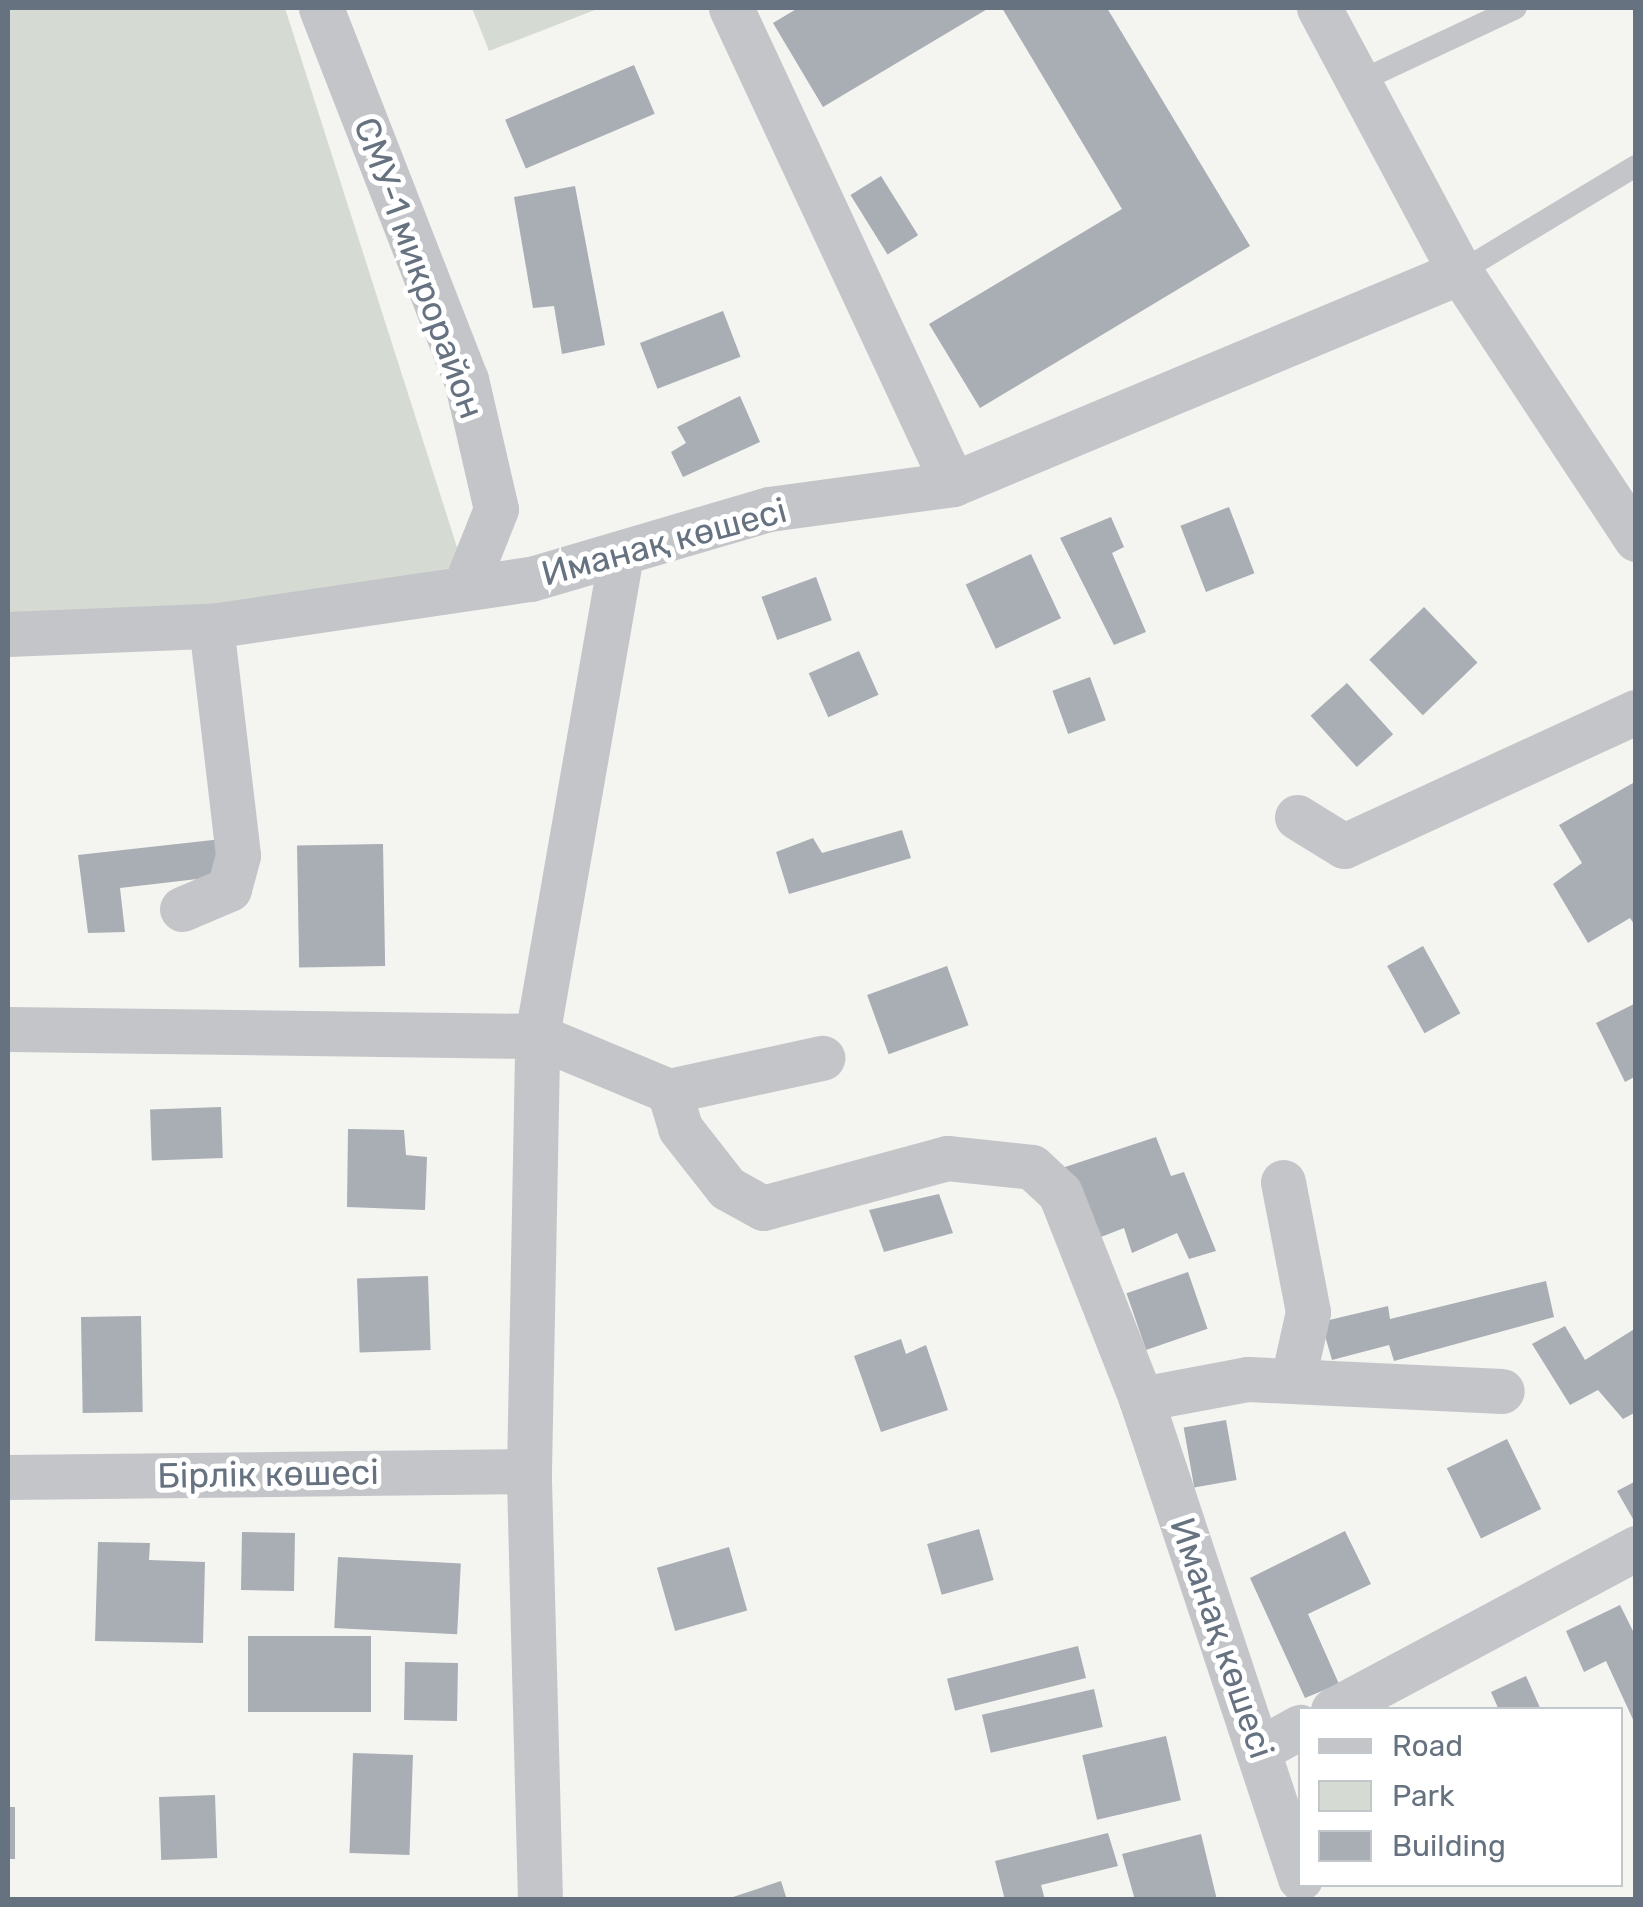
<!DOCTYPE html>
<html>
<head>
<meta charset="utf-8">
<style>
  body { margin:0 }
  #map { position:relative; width:1643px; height:1907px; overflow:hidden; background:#f4f4f1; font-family:Rubik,sans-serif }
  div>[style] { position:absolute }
  .green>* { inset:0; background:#d5dbd2 }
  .building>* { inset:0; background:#a8aeb4; transform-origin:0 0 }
  .lane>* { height:22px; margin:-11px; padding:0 11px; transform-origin:11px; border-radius:11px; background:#c3c5c9 }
  .street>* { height:45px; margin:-22.5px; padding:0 22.5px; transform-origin:22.5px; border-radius:22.5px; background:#c3c5c9 }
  span { translate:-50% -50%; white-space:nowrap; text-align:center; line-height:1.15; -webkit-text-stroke:10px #fff; paint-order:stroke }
  .street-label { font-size:35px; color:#667280 }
  .frame { position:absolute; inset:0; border:10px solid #667280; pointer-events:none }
  .legend { position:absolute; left:1298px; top:1707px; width:325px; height:180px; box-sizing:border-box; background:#fff; border:2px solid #c2c7cc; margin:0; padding:12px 18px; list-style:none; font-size:30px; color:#667280 }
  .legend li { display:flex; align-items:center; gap:20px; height:50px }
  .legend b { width:50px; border:2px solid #c2c7cc }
</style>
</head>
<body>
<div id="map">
  <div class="green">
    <i style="clip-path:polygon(8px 8px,285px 8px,463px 566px,86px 635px,8px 623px)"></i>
    <i style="clip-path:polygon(472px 8px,600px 8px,489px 51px)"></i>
  </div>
  <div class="building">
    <i style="clip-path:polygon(798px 8px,989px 8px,823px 107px,773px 23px)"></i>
    <i style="clip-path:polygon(1002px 8px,1107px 8px,1250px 246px,980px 408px,929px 324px,1122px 209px)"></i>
    <i style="left:634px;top:65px;width:53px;height:140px;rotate:67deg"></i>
    <i style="left:881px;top:176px;width:70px;height:36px;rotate:58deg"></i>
    <i style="clip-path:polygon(575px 186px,605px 345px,562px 354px,554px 306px,533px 308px,514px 197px)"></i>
    <i style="left:723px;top:311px;width:49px;height:89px;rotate:69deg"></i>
    <i style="clip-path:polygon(740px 396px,760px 442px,683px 477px,671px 452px,686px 443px,677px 427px)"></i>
    <i style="left:1229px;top:507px;width:71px;height:52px;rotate:69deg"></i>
    <i style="clip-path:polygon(1111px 517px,1124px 547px,1112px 553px,1146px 632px,1114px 645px,1060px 538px)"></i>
    <i style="left:1031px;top:554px;width:71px;height:72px;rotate:65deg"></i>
    <i style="left:816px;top:577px;width:46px;height:58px;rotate:70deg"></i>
    <i style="left:1424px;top:607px;width:77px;height:76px;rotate:46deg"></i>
    <i style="left:859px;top:651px;width:48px;height:55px;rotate:66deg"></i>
    <i style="left:1090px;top:677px;width:46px;height:40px;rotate:70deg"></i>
    <i style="left:1347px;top:683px;width:69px;height:49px;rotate:48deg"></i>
    <i style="clip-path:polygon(1633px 783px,1636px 927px,1630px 918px,1588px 943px,1553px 884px,1582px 863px,1559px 825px)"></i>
    <i style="clip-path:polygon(902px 830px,911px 858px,789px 894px,776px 852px,813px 838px,822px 853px)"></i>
    <i style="clip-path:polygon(222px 839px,223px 876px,120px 888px,125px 932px,88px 933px,78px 855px)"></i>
    <i style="left:383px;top:844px;width:122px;height:86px;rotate:89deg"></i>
    <i style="left:1423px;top:946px;width:77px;height:41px;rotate:61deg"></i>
    <i style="left:947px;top:966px;width:63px;height:85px;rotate:70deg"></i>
    <i style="clip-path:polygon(1636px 1003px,1636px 1076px,1625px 1082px,1596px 1023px)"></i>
    <i style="left:221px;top:1107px;width:51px;height:71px;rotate:88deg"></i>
    <i style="clip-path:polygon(348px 1129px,404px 1130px,406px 1155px,427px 1157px,425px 1210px,347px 1207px)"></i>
    <i style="clip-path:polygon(1156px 1137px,1171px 1176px,1184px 1172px,1216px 1251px,1189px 1259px,1177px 1233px,1132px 1253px,1124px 1228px,1088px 1242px,1062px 1168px)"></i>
    <i style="clip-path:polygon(939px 1194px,953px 1233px,884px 1252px,869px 1210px)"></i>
    <i style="left:1188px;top:1272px;width:60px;height:65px;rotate:71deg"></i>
    <i style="left:428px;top:1276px;width:74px;height:71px;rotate:88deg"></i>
    <i style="clip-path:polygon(1546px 1281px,1554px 1317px,1394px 1361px,1389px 1345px,1332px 1360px,1321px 1322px,1388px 1306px,1390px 1319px)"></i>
    <i style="left:141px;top:1316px;width:96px;height:60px;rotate:89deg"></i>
    <i style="clip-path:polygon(1565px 1326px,1585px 1360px,1636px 1328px,1636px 1412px,1623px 1419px,1598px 1390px,1570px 1405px,1532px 1344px)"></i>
    <i style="clip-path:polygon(901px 1339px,906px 1354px,926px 1345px,948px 1410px,881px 1432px,854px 1356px)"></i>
    <i style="left:1226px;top:1420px;width:61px;height:43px;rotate:80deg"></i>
    <i style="left:1507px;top:1439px;width:78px;height:67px;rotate:64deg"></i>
    <i style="clip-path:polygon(1636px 1481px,1636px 1517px,1633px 1519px,1617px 1491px)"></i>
    <i style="left:979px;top:1529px;width:53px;height:54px;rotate:74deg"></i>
    <i style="clip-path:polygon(1345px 1531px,1371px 1584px,1308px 1614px,1339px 1684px,1305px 1698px,1250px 1578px)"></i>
    <i style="left:242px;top:1532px;width:53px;height:58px;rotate:1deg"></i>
    <i style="clip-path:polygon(98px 1542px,150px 1543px,149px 1560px,205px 1562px,203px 1643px,95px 1641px)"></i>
    <i style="left:729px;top:1547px;width:66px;height:75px;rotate:74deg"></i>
    <i style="left:338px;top:1557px;width:123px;height:71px;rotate:3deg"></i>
    <i style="clip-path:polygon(1620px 1605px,1636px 1637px,1636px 1726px,1606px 1661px,1584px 1672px,1566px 1631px)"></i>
    <i style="left:248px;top:1636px;width:123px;height:76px"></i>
    <i style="left:1078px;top:1646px;width:33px;height:135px;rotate:76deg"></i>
    <i style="left:405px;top:1662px;width:53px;height:58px;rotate:1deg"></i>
    <i style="clip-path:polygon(1526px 1676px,1541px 1710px,1499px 1710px,1491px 1692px)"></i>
    <i style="left:1094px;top:1689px;width:39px;height:115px;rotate:77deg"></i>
    <i style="left:1166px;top:1736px;width:66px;height:86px;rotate:77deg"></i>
    <i style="left:353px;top:1753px;width:60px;height:100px;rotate:2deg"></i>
    <i style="left:215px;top:1795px;width:63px;height:56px;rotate:88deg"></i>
    <i style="left:8px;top:1807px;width:7px;height:52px"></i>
    <i style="clip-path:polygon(1108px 1833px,1118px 1866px,1041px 1885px,1045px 1900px,1005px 1900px,995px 1861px)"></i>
    <i style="clip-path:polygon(1201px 1834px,1217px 1900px,1135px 1900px,1122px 1854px)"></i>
    <i style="clip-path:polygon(781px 1881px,787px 1900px,727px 1900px,727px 1899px)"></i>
  </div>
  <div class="lane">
    <i style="left:1358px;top:82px;width:174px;rotate:-25.1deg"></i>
    <i style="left:1460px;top:272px;width:205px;rotate:-31.1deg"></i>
  </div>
  <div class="street">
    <i style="left:321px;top:8px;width:398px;rotate:68.7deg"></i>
    <i style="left:466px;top:379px;width:133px;rotate:77deg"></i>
    <i style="left:496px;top:509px;width:84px;rotate:111.7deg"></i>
    <i style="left:731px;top:8px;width:525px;rotate:65deg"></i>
    <i style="left:1319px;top:8px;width:299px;rotate:61.9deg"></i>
    <i style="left:1460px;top:272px;width:320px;rotate:56.6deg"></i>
    <i style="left:8px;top:634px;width:203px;rotate:-2.3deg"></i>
    <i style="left:211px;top:626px;width:323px;rotate:-8.4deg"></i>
    <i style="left:531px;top:579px;width:248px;rotate:-16.4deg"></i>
    <i style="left:769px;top:509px;width:186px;rotate:-7.7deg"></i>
    <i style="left:953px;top:484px;width:550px;rotate:-22.69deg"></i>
    <i style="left:1297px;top:817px;width:55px;rotate:31.7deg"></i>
    <i style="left:1344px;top:846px;width:321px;rotate:-24.7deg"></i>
    <i style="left:182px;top:909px;width:51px;rotate:-23.1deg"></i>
    <i style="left:229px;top:889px;width:35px;rotate:-75deg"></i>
    <i style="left:238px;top:855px;width:231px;rotate:-96.7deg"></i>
    <i style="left:8px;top:1029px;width:529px;rotate:0.76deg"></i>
    <i style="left:537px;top:1036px;width:143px;rotate:22.6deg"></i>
    <i style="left:669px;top:1091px;width:157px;rotate:-12.2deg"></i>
    <i style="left:669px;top:1091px;width:39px;rotate:73deg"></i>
    <i style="left:680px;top:1128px;width:76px;rotate:51.9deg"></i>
    <i style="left:727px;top:1188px;width:41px;rotate:29.1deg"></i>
    <i style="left:763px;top:1208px;width:191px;rotate:-15.2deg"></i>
    <i style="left:947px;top:1158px;width:85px;rotate:6deg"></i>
    <i style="left:1032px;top:1167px;width:38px;rotate:43deg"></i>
    <i style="left:1060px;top:1193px;width:221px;rotate:68.5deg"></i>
    <i style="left:1141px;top:1399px;width:505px;rotate:71.64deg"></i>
    <i style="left:1283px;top:1182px;width:132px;rotate:79.1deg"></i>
    <i style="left:1308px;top:1312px;width:69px;rotate:102.6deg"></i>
    <i style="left:1141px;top:1399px;width:109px;rotate:-10.6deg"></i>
    <i style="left:1248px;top:1379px;width:254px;rotate:2.7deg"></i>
    <i style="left:8px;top:1477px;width:521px;rotate:-0.66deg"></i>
    <i style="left:1333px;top:1710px;width:344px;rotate:-28.1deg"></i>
    <i style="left:1260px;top:1749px;width:46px;rotate:-28.8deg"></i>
    <i style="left:540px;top:1900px;width:429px;rotate:-91.5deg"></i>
    <i style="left:529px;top:1471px;width:435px;rotate:-88.9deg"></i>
    <i style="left:537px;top:1036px;width:484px;rotate:-80.1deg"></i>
  </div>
  <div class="street-label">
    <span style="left:419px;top:268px;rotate:70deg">СМУ-1 микрорайон</span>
    <span style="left:664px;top:542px;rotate:-15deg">Иманақ көшесі</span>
    <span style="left:268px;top:1474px;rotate:-1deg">Бірлік көшесі</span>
    <span style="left:1222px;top:1638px;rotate:71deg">Иманақ көшесі</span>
  </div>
  <div class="frame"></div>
  <ul class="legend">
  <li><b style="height:12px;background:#c3c5c9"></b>Road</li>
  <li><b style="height:28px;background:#d5dbd2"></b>Park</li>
  <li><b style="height:28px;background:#a8aeb4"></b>Building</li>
  </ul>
</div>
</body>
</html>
